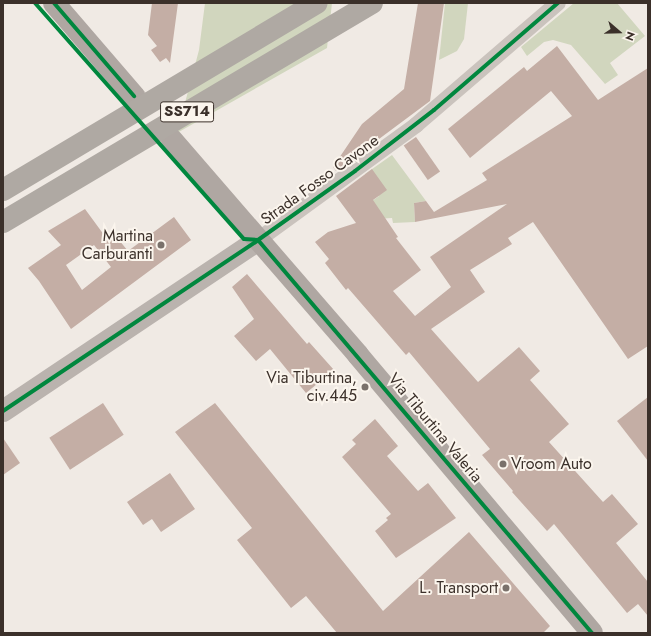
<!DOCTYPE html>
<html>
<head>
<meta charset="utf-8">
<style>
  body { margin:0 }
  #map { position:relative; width:651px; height:636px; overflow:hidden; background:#f0eae4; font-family:Jost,sans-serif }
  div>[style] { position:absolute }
  .green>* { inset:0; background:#d1d6be }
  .building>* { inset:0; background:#c4aea5; transform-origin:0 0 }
  .primary-tunnel>* { height:22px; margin-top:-11px; transform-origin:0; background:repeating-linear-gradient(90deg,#ccc5bf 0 22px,transparent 0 33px) }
  .street>* { height:16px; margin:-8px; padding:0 8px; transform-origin:8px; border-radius:8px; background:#cac3bd }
  .secondary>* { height:22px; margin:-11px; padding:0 11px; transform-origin:11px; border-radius:11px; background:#bab3ae }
  .primary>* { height:22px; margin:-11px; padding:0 11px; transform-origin:11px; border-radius:11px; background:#afa7a2 }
  .highway-bridge>* { height:22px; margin:-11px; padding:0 11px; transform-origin:11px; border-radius:11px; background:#afa9a3 }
  .cycleway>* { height:4px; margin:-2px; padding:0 2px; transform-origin:2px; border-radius:2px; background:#00873e }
  .dots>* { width:11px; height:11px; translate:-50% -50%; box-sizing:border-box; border:2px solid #fbf5ed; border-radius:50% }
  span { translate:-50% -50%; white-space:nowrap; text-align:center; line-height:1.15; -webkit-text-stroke:4px #fbf5ed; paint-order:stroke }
  .shield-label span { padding:1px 3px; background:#fbf5ed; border:1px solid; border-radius:3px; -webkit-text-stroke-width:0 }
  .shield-label { font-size:15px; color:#3b302a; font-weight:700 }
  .street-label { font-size:16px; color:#3b302a }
  .poi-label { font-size:16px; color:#3b302a }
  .right { translate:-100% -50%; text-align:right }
  .left { translate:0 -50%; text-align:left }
  .frame { position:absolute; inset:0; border:4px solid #3b302a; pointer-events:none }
  .north { position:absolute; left:599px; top:12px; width:40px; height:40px; -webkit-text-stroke:3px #fbf5ed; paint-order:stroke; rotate:110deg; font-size:11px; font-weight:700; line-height:16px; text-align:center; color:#3b302a }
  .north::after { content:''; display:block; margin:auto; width:14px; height:18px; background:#3b302a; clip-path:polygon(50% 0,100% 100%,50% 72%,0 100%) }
</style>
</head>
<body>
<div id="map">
  <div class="green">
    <i style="clip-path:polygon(205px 3px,332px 3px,327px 48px,177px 133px,199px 50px)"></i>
    <i style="clip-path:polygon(445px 3px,468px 3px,464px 39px,457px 51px,439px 60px)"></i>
    <i style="clip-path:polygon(574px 3px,617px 3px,645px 36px,610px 63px,618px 75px,605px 84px,571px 45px,553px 40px,544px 42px,527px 56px,521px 47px)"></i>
    <i style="clip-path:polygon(392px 155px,426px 201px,414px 203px,415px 222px,393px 223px,392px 218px,358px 220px,357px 212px,379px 196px,365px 174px)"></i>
  </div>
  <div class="building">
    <i style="clip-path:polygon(152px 3px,178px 3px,170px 63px,166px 58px,160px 62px,151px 50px,157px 46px,148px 35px)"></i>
    <i style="clip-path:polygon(418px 3px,444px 3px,430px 101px,336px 171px,333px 167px,362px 124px,404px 89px)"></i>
    <i style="clip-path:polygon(557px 46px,598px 100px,648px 68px,648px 346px,628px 359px,533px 222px,508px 238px,512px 244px,470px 270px,485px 292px,431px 329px,478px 382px,519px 347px,540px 371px,530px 380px,569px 424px,549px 442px,603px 502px,612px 494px,638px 524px,616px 543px,648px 582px,648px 616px,638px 604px,627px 613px,554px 524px,547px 531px,512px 492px,513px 491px,482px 455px,490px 449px,409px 352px,406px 355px,348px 288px,346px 290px,325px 263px,329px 259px,315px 242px,328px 232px,356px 223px,336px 196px,372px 169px,387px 190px,373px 200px,398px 237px,396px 238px,421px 270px,393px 291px,415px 316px,451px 287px,430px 257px,507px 204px,415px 222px,414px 203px,426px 201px,434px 212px,487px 180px,482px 173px,572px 116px,551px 91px,470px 158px,448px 129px,524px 67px,527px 71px)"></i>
    <i style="left:416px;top:137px;width:42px;height:15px;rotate:55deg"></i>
    <i style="clip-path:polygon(evenodd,85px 209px,107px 239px,114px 234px,128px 251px,174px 217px,191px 240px,71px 329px,39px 281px,28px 268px,61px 245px,48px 231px,85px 209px,94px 245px,111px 267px,82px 290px,66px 265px,94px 245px)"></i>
    <i style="clip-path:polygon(247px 274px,307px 344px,309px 342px,334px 370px,306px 393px,270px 349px,256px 361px,234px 336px,254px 319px,232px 287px)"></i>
    <i style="clip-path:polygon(648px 397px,648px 461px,617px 421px)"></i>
    <i style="left:103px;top:403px;width:38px;height:64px;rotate:57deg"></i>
    <i style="clip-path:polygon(215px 403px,383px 611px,469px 532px,550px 626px,543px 633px,337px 633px,306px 596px,291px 608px,237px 540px,252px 528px,175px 432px)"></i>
    <i style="clip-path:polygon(375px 419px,398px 446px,387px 456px,418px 491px,428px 483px,456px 518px,396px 558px,375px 531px,388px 520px,386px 518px,391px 514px,342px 457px,356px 444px,352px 440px)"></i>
    <i style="clip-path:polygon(3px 438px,20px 463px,3px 475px)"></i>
    <i style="clip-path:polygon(170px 473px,195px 509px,161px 532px,152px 519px,143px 525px,127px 502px)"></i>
  </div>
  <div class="primary-tunnel">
    <i style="left:134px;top:96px;width:58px;rotate:49.2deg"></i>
  </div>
  <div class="street">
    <i style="left:258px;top:240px;width:195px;rotate:-36deg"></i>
    <i style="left:416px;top:125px;width:187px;rotate:-40.7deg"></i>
  </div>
  <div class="secondary">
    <i style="left:3px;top:411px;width:307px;rotate:-33.8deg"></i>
  </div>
  <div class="primary">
    <i style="left:54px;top:3px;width:123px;rotate:49.3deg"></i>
    <i style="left:172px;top:140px;width:284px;rotate:49.1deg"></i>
    <i style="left:358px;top:355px;width:363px;rotate:49.9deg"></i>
  </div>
  <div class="highway-bridge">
    <i style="left:3px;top:190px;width:365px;rotate:-30.8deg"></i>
    <i style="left:3px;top:222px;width:429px;rotate:-30.7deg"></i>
  </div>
  <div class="cycleway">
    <i style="left:35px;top:3px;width:315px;rotate:48.5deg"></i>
    <i style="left:244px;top:239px;width:14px;rotate:4deg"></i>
    <i style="left:54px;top:3px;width:123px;rotate:49.3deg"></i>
    <i style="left:258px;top:240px;width:516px;rotate:49.64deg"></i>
    <i style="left:3px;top:411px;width:307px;rotate:-33.8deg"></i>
    <i style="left:258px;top:240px;width:119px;rotate:-35.4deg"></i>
    <i style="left:355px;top:171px;width:100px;rotate:-37.7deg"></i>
    <i style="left:434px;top:110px;width:164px;rotate:-40.8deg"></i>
  </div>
  <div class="dots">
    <i style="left:161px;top:245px;background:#7a716b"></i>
    <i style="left:365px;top:387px;background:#7a716b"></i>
    <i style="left:503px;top:464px;background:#7a716b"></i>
    <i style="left:506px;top:588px;background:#7a716b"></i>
  </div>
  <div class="shield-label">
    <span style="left:187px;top:112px">SS714</span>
  </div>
  <div class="street-label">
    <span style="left:320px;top:180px;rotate:-36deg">Strada Fosso Cavone</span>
    <span style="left:435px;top:428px;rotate:50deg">Via Tiburtina Valeria</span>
  </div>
  <div class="poi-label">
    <span class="right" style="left:153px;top:245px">Martina<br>Carburanti</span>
    <span class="right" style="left:357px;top:387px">Via Tiburtina,<br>civ.445</span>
    <span class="left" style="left:511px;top:464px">Vroom Auto</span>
    <span class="right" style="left:498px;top:588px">L. Transport</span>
  </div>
  <div class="frame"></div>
  <div class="north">N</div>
</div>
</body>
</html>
